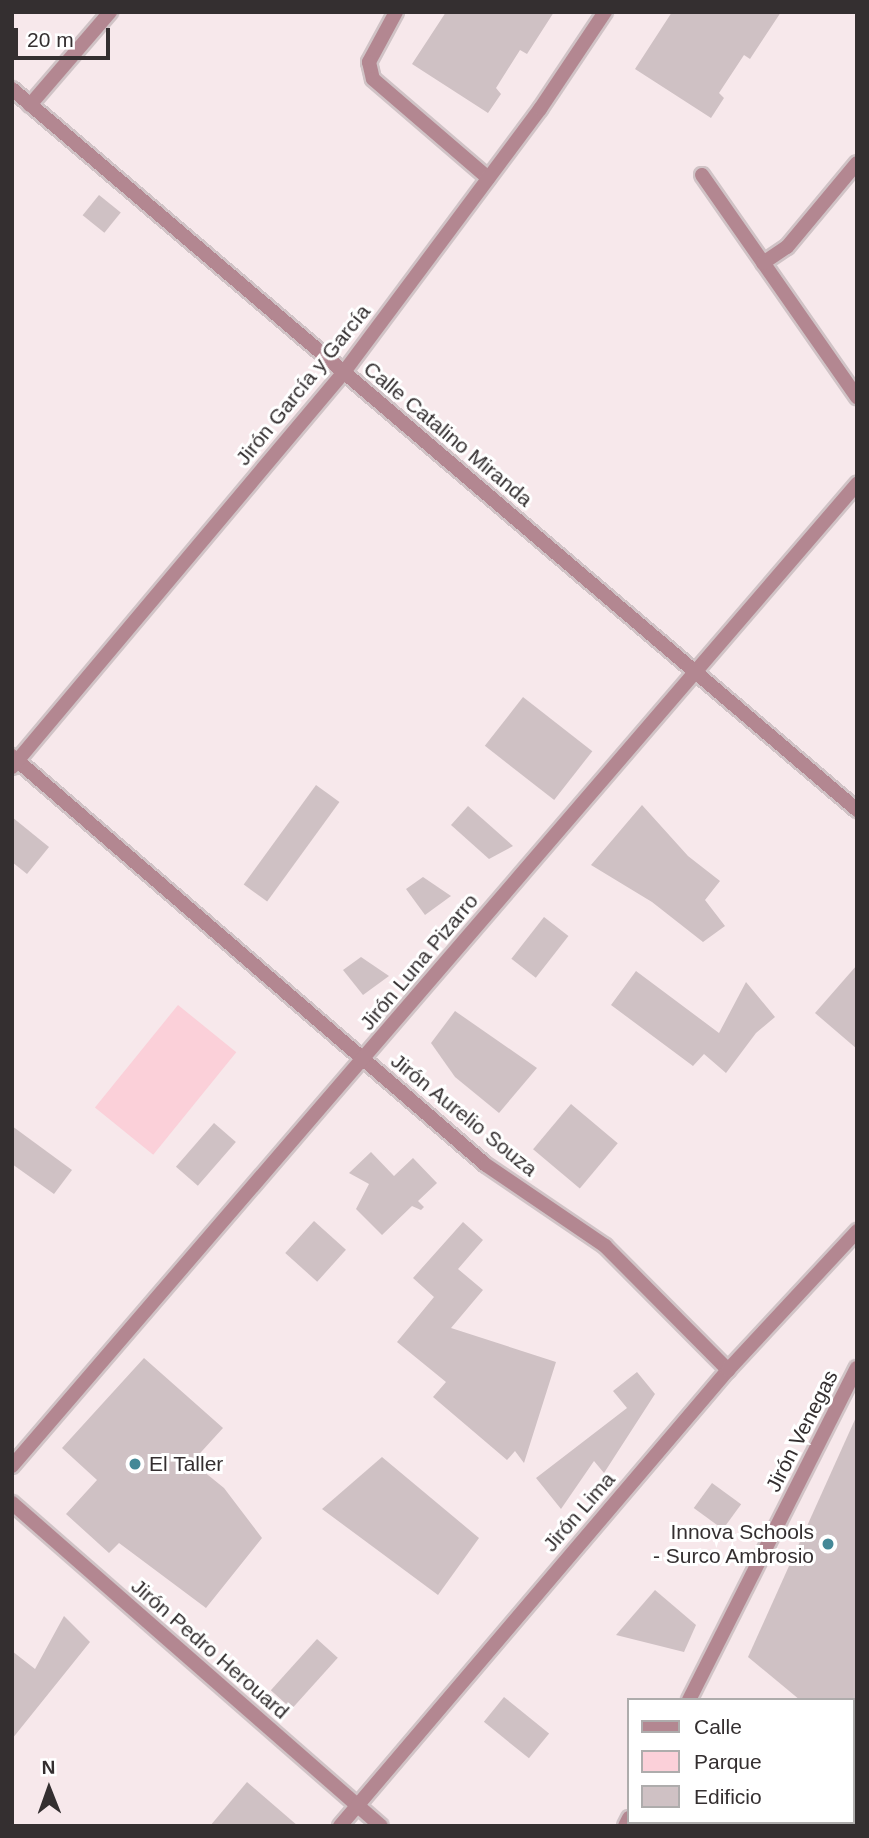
<!DOCTYPE html>
<html>
<head>
<meta charset="utf-8">
<style>
  body { margin:0 }
  #map { position:relative; width:869px; height:1838px; overflow:hidden; background:#f7e8eb; font-family:Arial,sans-serif }
  div>[style] { position:absolute }
  .green>* { inset:0; background:#fbd0d9; transform-origin:0 0 }
  .building>* { inset:0; background:#cfc1c4; transform-origin:0 0 }
  .roads { filter:drop-shadow(2px 0 #d0c3c6) drop-shadow(-2px 0 #d0c3c6) drop-shadow(0 2px #d0c3c6) drop-shadow(0 -2px #d0c3c6) }
  .minor>* { height:14px; margin:-7px; padding:0 7px; transform-origin:7px; border-radius:7px; background:#b38791 }
  .tertiary>* { height:14px; margin:-7px; padding:0 7px; transform-origin:7px; border-radius:7px; background:#b38791 }
  .dots>* { width:19px; height:19px; translate:-50% -50%; box-sizing:border-box; border:4px solid #fff; border-radius:50% }
  span { translate:-50% -50%; white-space:nowrap; text-align:center; line-height:1.15; -webkit-text-stroke:6px #fff; paint-order:stroke }
  .street-label { font-size:21px; color:#342f30 }
  .poi-label { font-size:21px; color:#342f30 }
  .left { translate:0 -50%; text-align:left }
  .right { translate:-100% -50%; text-align:right }
  .frame { position:absolute; inset:0; border:14px solid #342f30; pointer-events:none }
  .legend { position:absolute; left:627px; top:1698px; width:228px; height:126px; box-sizing:border-box; background:#fff; border:2px solid #aeacac; margin:0; padding:9px 12px; list-style:none; font-size:21px; color:#342f30 }
  .legend li { display:flex; align-items:center; gap:14px; height:35px }
  .legend b { width:35px; border:2px solid #aeacac }
  .north { position:absolute; left:14px; top:1754px; width:70px; height:70px; -webkit-text-stroke:5px #fff; paint-order:stroke; rotate:359deg; font-size:19px; font-weight:700; line-height:28px; text-align:center; color:#342f30 }
  .north::after { content:''; display:block; margin:auto; width:24px; height:32px; background:#342f30; clip-path:polygon(50% 0,100% 100%,50% 72%,0 100%) }
  .scale { position:absolute; left:14px; top:28px; width:96px; height:32px; box-sizing:border-box; border:4px solid #342f30; border-top:0; padding-left:9px; font-size:21px; line-height:24px; white-space:nowrap; color:#342f30; -webkit-text-stroke:5px #fff; paint-order:stroke }
</style>
</head>
<body>
<div id="map">
  <div class="green">
    <i style="left:178px;top:1005px;width:75px;height:132px;rotate:39deg"></i>
  </div>
  <div class="building">
    <i style="clip-path:polygon(446px 12px,554px 12px,527px 54px,520px 50px,496px 88px,501px 94px,488px 113px,412px 64px)"></i>
    <i style="clip-path:polygon(672px 12px,781px 12px,750px 59px,744px 55px,719px 93px,724px 98px,711px 118px,635px 69px)"></i>
    <i style="left:99px;top:195px;width:28px;height:26px;rotate:39deg"></i>
    <i style="left:523px;top:697px;width:88px;height:62px;rotate:38deg"></i>
    <i style="left:316px;top:785px;width:29px;height:123px;rotate:36deg"></i>
    <i style="clip-path:polygon(642px 805px,688px 856px,720px 881px,705px 900px,725px 926px,703px 942px,652px 902px,591px 865px)"></i>
    <i style="clip-path:polygon(468px 806px,513px 846px,489px 859px,451px 825px)"></i>
    <i style="clip-path:polygon(12px 817px,49px 847px,27px 874px,12px 862px)"></i>
    <i style="clip-path:polygon(423px 877px,451px 896px,425px 915px,406px 889px)"></i>
    <i style="left:544px;top:917px;width:31px;height:53px;rotate:38deg"></i>
    <i style="clip-path:polygon(361px 957px,389px 976px,363px 995px,343px 970px)"></i>
    <i style="clip-path:polygon(857px 965px,857px 1049px,815px 1013px)"></i>
    <i style="clip-path:polygon(636px 971px,719px 1033px,746px 982px,775px 1017px,756px 1033px,726px 1073px,704px 1054px,693px 1066px,611px 1005px)"></i>
    <i style="clip-path:polygon(455px 1011px,537px 1068px,499px 1113px,455px 1077px,431px 1043px)"></i>
    <i style="left:571px;top:1104px;width:61px;height:59px;rotate:40deg"></i>
    <i style="left:214px;top:1123px;width:29px;height:58px;rotate:41deg"></i>
    <i style="clip-path:polygon(12px 1126px,72px 1170px,54px 1194px,12px 1164px)"></i>
    <i style="clip-path:polygon(371px 1152px,394px 1176px,413px 1158px,437px 1183px,418px 1201px,424px 1207px,421px 1210px,412px 1206px,382px 1235px,356px 1209px,369px 1184px,349px 1173px)"></i>
    <i style="left:314px;top:1221px;width:43px;height:43px;rotate:42deg"></i>
    <i style="clip-path:polygon(463px 1222px,483px 1240px,458px 1269px,483px 1290px,451px 1328px,556px 1362px,524px 1463px,515px 1451px,507px 1460px,433px 1397px,446px 1382px,397px 1342px,434px 1297px,413px 1278px)"></i>
    <i style="clip-path:polygon(144px 1358px,223px 1428px,192px 1462px,224px 1488px,262px 1538px,206px 1608px,119px 1543px,109px 1553px,66px 1514px,97px 1480px,62px 1448px)"></i>
    <i style="clip-path:polygon(637px 1372px,655px 1394px,604px 1473px,594px 1461px,561px 1509px,536px 1478px,627px 1408px,613px 1391px)"></i>
    <i style="clip-path:polygon(857px 1415px,857px 1700px,800px 1700px,748px 1657px)"></i>
    <i style="clip-path:polygon(382px 1457px,479px 1538px,438px 1595px,322px 1509px)"></i>
    <i style="left:712px;top:1483px;width:36px;height:31px;rotate:36deg"></i>
    <i style="clip-path:polygon(655px 1590px,696px 1625px,684px 1652px,616px 1635px)"></i>
    <i style="clip-path:polygon(64px 1616px,90px 1642px,12px 1739px,12px 1651px,35px 1669px)"></i>
    <i style="left:317px;top:1639px;width:28px;height:69px;rotate:42deg"></i>
    <i style="left:504px;top:1697px;width:58px;height:32px;rotate:39deg"></i>
    <i style="clip-path:polygon(247px 1782px,298px 1826px,210px 1826px)"></i>
  </div>
  <div class="roads">
    <div class="minor">
      <i style="left:396px;top:12px;width:57px;rotate:118.4deg"></i>
      <i style="left:369px;top:62px;width:17px;rotate:77deg"></i>
      <i style="left:373px;top:79px;width:152px;rotate:40.7deg"></i>
      <i style="left:30px;top:105px;width:123px;rotate:-49.3deg"></i>
      <i style="left:702px;top:175px;width:271px;rotate:55.1deg"></i>
      <i style="left:763px;top:263px;width:29px;rotate:-34deg"></i>
      <i style="left:787px;top:247px;width:109px;rotate:-50.2deg"></i>
      <i style="left:12px;top:756px;width:626px;rotate:40.79deg"></i>
      <i style="left:486px;top:1165px;width:144px;rotate:34.2deg"></i>
      <i style="left:605px;top:1246px;width:175px;rotate:45.2deg"></i>
      <i style="left:12px;top:767px;width:516px;rotate:-49.95deg"></i>
      <i style="left:344px;top:372px;width:328px;rotate:-53.3deg"></i>
      <i style="left:540px;top:109px;width:117px;rotate:-56.2deg"></i>
      <i style="left:12px;top:1466px;width:1296px;rotate:-49.29deg"></i>
      <i style="left:12px;top:1503px;width:490px;rotate:41.2deg"></i>
      <i style="left:689px;top:1700px;width:372px;rotate:-63.2deg"></i>
      <i style="left:625px;top:1826px;width:9px;rotate:-63deg"></i>
    </div>
    <div class="tertiary">
      <i style="left:12px;top:89px;width:1111px;rotate:40.47deg"></i>
      <i style="left:340px;top:1826px;width:599px;rotate:-49.61deg"></i>
      <i style="left:728px;top:1370px;width:190px;rotate:-47.1deg"></i>
    </div>
  </div>
  <div class="dots">
    <i style="left:135px;top:1464px;background:#448897"></i>
    <i style="left:828px;top:1544px;background:#448897"></i>
  </div>
  <div class="street-label">
    <span style="left:303px;top:385px;rotate:-51deg">Jirón García y García</span>
    <span style="left:448px;top:434px;rotate:40deg">Calle Catalino Miranda</span>
    <span style="left:419px;top:962px;rotate:-50deg">Jirón Luna Pizarro</span>
    <span style="left:464px;top:1115px;rotate:39deg">Jirón Aurelio Souza</span>
    <span style="left:802px;top:1431px;rotate:-63deg">Jirón Venegas</span>
    <span style="left:579px;top:1512px;rotate:-49deg">Jirón Lima</span>
    <span style="left:210px;top:1649px;rotate:41deg">Jirón Pedro Herouard</span>
  </div>
  <div class="poi-label">
    <span class="left" style="left:149px;top:1464px">El Taller</span>
    <span class="right" style="left:814px;top:1544px">Innova Schools<br>- Surco Ambrosio</span>
  </div>
  <div class="frame"></div>
  <ul class="legend">
  <li><b style="height:9px;background:#b38791"></b>Calle</li>
  <li><b style="height:19px;background:#fbd0d9"></b>Parque</li>
  <li><b style="height:19px;background:#cfc1c4"></b>Edificio</li>
  </ul>
  <div class="north">N</div>
  <div class="scale">20 m</div>
</div>
</body>
</html>
